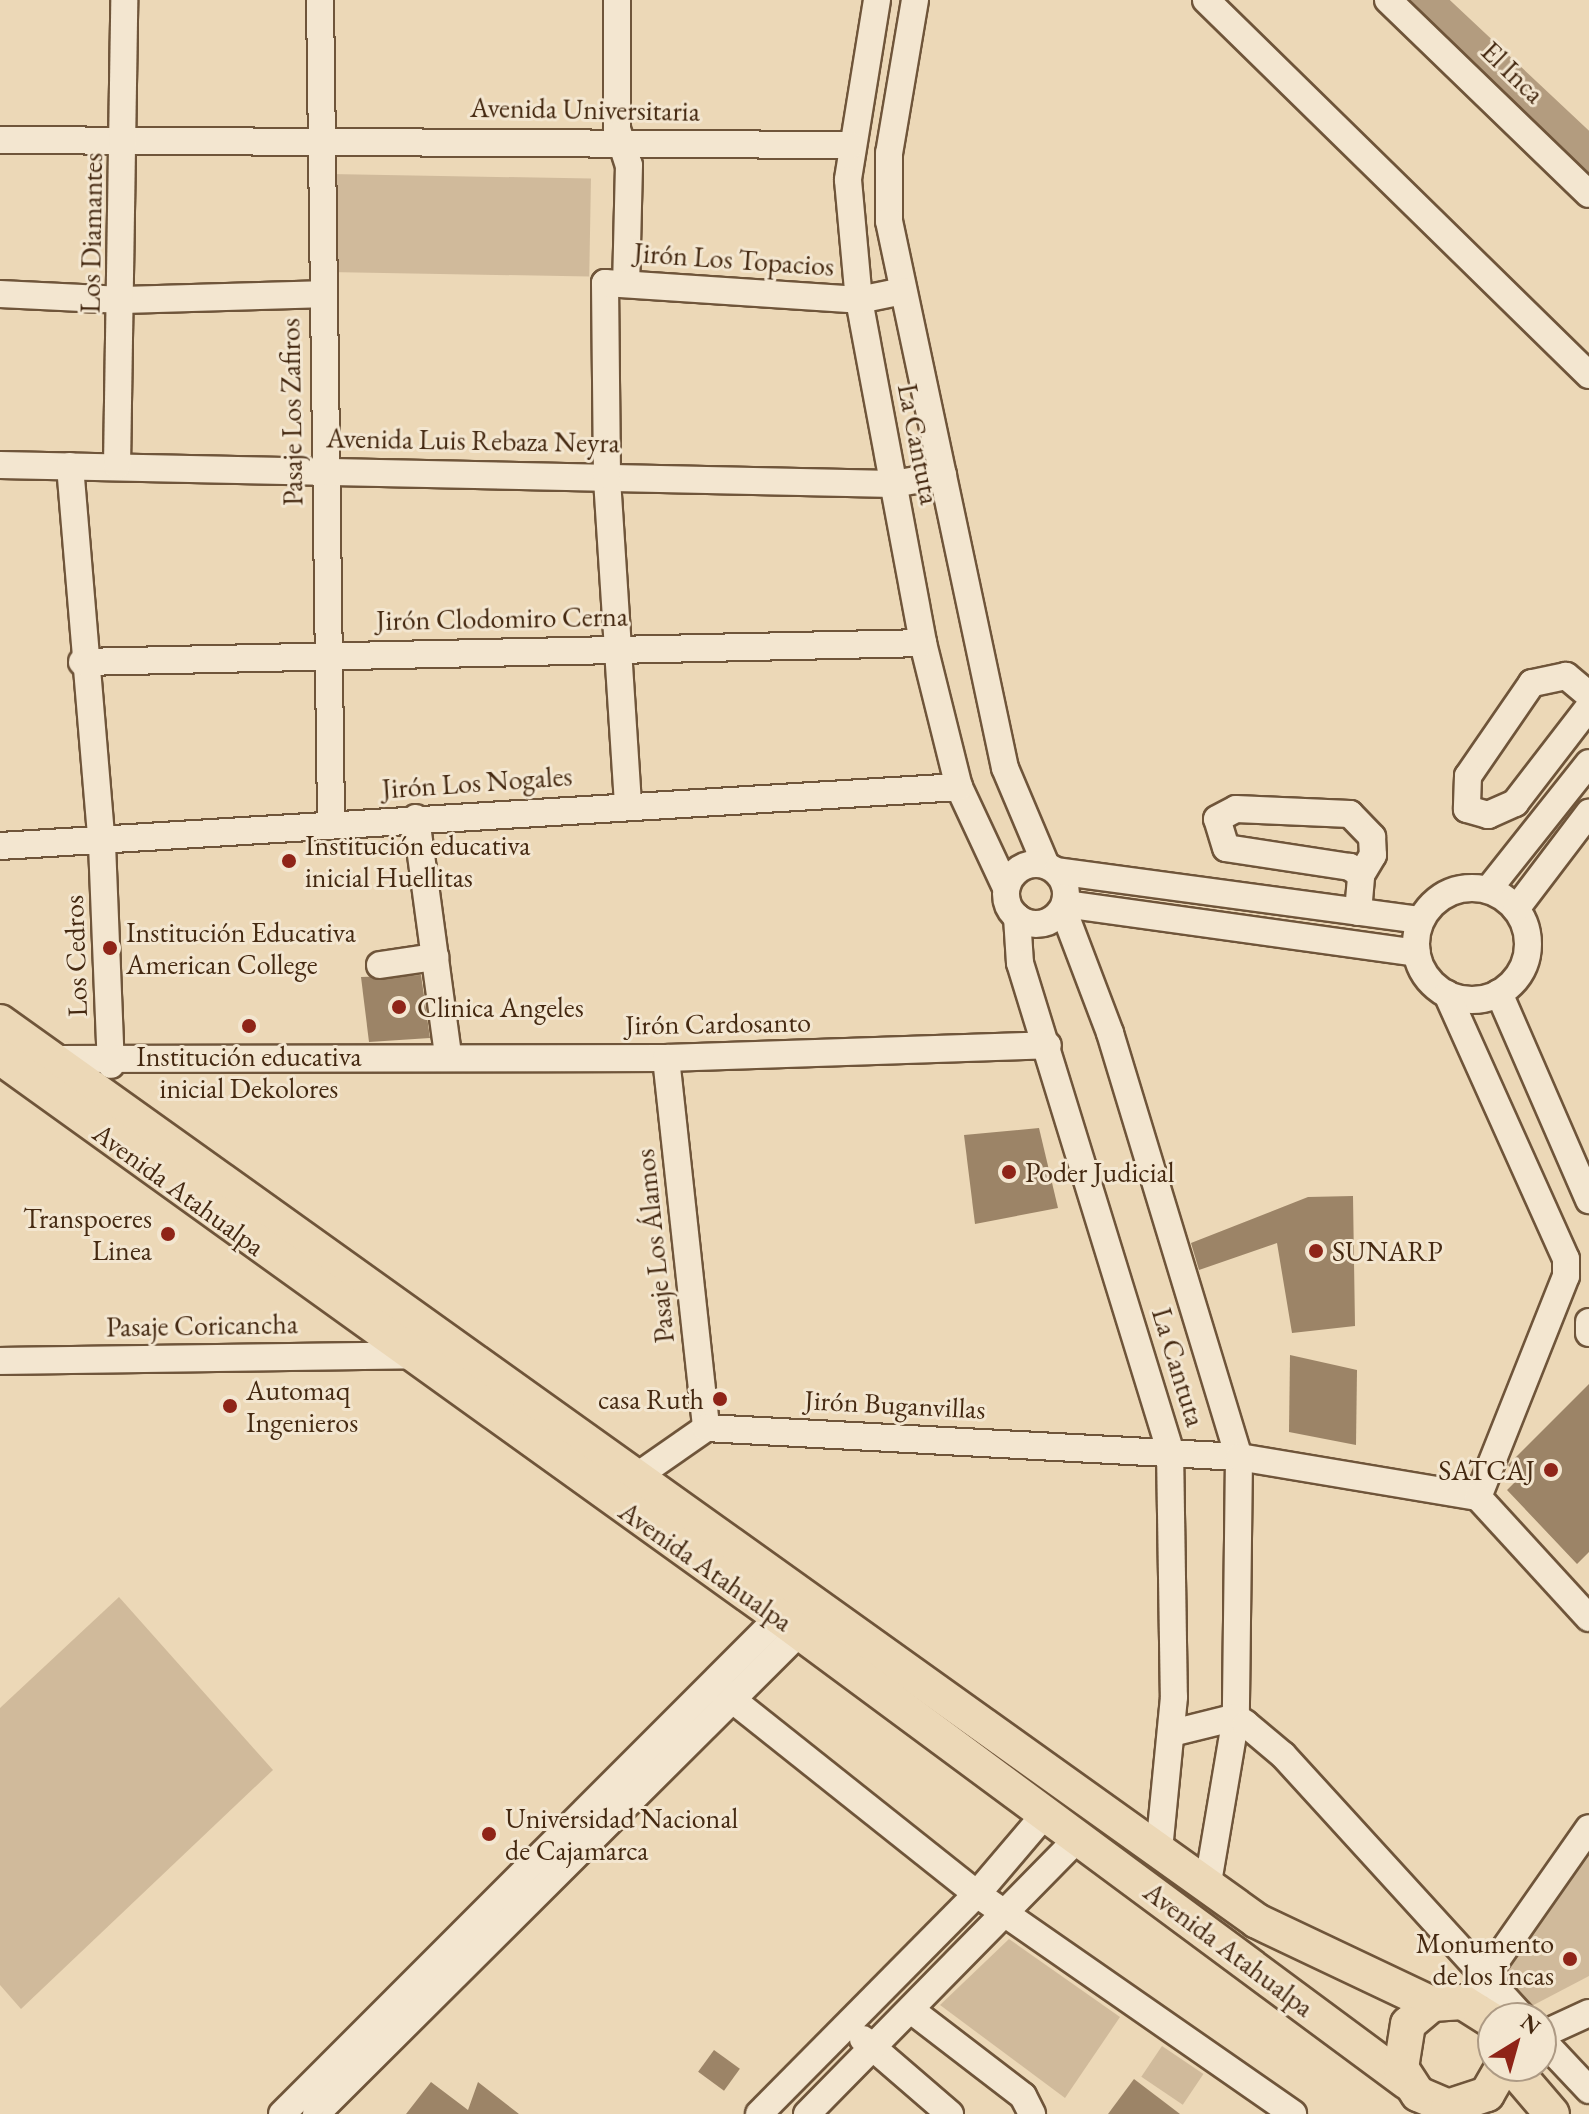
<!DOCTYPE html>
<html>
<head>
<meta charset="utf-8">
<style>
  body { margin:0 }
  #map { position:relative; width:1589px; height:2114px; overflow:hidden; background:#ecd8b7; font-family:"EB Garamond",serif }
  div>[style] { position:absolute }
  .green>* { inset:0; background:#d0ba9b; transform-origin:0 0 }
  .river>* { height:38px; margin:-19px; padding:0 19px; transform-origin:19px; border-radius:19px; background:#b39c7f }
  .building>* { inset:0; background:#9c8467; transform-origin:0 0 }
  .roads { filter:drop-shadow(2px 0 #6f553a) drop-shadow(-2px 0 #6f553a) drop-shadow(0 2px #6f553a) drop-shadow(0 -2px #6f553a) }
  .minor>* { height:26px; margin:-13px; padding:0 13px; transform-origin:13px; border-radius:13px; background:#f3e6d0 }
  .minor>.ring { margin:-13px; padding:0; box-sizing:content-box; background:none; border:26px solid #f3e6d0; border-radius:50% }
  .major>* { height:34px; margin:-17px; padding:0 17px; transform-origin:17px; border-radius:17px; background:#ecd8b7 }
  .dots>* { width:22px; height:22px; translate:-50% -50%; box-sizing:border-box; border:4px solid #f3e6d0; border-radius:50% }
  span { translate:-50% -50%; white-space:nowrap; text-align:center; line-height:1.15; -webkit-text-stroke:6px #f3e6d0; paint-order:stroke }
  .street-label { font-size:28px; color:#452911 }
  .poi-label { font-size:28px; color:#452911 }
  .left { translate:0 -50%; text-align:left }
  .right { translate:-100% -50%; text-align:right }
  .north { position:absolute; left:1477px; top:2002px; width:80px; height:80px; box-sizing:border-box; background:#f3e6d0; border:2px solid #ad9a84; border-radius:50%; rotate:37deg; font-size:22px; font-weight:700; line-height:32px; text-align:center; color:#452911 }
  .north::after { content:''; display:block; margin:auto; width:28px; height:36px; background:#8f2418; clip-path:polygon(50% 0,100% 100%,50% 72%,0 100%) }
</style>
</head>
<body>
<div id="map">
  <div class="green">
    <i style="left:330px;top:174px;width:261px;height:98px;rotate:1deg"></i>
    <i style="clip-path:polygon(119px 1597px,273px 1770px,21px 2009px,0 1985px,0 1708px)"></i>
    <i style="clip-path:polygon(1589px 1817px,1589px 1976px,1526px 2009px,1488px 1969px)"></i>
    <i style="clip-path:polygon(1009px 1939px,1120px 2017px,1065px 2098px,940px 2005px)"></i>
    <i style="left:1162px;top:2046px;width:50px;height:37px;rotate:34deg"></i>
  </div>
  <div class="river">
    <i style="left:1422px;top:0;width:229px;rotate:43.2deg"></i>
  </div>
  <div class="building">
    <i style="clip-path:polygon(421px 975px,430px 1038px,369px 1042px,361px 977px)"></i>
    <i style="clip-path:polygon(1039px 1128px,1058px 1208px,975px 1224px,964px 1135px)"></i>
    <i style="clip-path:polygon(1353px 1196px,1355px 1326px,1292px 1333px,1277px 1243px,1199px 1270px,1191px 1243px,1308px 1197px)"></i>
    <i style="clip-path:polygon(1290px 1355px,1357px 1370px,1356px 1445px,1289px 1432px)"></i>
    <i style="clip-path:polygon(1589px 1384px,1589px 1552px,1577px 1564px,1507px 1490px,1520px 1477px,1508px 1465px)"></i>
    <i style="left:714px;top:2050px;width:32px;height:27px;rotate:36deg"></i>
    <i style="clip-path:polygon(1134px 2079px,1180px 2114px,1108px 2114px)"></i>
    <i style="clip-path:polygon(431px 2082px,468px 2110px,478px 2082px,519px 2114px,406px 2114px)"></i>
  </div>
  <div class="roads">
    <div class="minor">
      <i style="left:320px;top:0;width:823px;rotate:89.23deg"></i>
      <i style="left:617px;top:0;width:129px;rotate:90deg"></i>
      <i style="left:617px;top:129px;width:38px;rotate:72deg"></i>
      <i style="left:629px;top:165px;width:119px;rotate:91.4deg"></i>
      <i style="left:877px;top:0;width:182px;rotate:99.2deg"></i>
      <i style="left:848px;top:180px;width:121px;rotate:84.8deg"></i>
      <i style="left:859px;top:300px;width:349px;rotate:79.4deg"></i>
      <i style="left:923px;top:643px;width:148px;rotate:76deg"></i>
      <i style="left:959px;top:787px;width:111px;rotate:65deg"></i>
      <i style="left:915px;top:0;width:155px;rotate:99.6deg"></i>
      <i style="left:889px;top:153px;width:68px;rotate:90deg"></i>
      <i style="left:889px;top:221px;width:559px;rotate:78.03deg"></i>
      <i style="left:1005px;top:768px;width:105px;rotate:67.1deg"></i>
      <i style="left:1206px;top:0;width:536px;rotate:44.4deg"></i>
      <i style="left:1388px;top:0;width:279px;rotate:44deg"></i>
      <i style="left:0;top:140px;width:851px;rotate:0.34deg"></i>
      <i style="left:0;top:294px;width:123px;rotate:2.8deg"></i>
      <i style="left:123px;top:300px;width:197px;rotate:-1.7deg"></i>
      <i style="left:0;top:465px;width:894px;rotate:1.22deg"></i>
      <i style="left:894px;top:484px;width:50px;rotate:-10.4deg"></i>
      <i style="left:70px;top:466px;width:379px;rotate:85.2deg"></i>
      <i style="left:102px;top:844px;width:221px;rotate:87.7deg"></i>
      <i style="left:117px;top:466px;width:466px;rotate:-89.1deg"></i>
      <i style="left:82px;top:662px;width:841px;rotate:-1.29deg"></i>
      <i style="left:1589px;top:695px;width:30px;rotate:-140deg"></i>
      <i style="left:1566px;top:676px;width:35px;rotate:168deg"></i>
      <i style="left:1532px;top:683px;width:113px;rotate:124.5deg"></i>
      <i style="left:1468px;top:776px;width:33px;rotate:92deg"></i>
      <i style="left:1467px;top:809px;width:22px;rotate:16deg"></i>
      <i style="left:1488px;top:815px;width:30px;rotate:-24deg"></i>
      <i style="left:1515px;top:803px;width:121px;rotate:-52.4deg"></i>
      <i style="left:628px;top:804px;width:330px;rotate:-93.7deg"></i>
      <i style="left:607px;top:475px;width:192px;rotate:-90.6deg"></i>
      <i style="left:605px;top:283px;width:255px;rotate:3.8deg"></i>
      <i style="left:859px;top:300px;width:45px;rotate:-11.6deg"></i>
      <i style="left:416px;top:818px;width:238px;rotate:82.3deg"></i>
      <i style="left:0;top:846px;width:961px;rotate:-3.52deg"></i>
      <i class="ring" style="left:1006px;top:864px;width:34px;height:34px"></i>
      <i style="left:1057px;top:871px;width:367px;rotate:7.7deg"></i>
      <i class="ring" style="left:1416px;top:888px;width:86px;height:86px"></i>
      <i style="left:1488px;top:890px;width:162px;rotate:-51.5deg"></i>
      <i style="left:1065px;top:904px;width:355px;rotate:7.9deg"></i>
      <i style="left:1063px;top:909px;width:133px;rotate:69.2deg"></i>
      <i style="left:1110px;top:1033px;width:443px;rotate:73.1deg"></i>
      <i style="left:1239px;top:1457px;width:260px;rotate:90.7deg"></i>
      <i style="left:1236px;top:1717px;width:168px;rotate:99.6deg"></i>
      <i style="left:1516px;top:909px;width:121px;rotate:-52.8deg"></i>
      <i style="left:1358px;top:912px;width:37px;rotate:-85deg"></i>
      <i style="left:1361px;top:875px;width:14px;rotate:-144deg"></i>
      <i style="left:1350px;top:867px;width:125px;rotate:-171.3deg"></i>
      <i style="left:1226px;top:848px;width:30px;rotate:-107deg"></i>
      <i style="left:1217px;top:819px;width:21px;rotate:-28deg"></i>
      <i style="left:1236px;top:809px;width:114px;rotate:2.5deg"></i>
      <i style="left:1350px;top:814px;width:32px;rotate:46deg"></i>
      <i style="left:1372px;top:837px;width:18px;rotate:87deg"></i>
      <i style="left:1373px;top:855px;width:23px;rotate:121deg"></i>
      <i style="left:1017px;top:917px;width:46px;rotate:86.3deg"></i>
      <i style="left:1020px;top:963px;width:510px;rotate:72.88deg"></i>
      <i style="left:1170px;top:1450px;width:247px;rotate:89.1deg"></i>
      <i style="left:1174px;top:1697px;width:154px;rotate:95.6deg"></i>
      <i style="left:380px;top:965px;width:56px;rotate:-8.3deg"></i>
      <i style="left:1499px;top:993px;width:226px;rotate:66.5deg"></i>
      <i style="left:1447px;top:994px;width:290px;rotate:65.8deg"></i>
      <i style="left:1566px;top:1259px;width:17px;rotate:90deg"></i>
      <i style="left:1566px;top:1276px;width:238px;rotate:111.7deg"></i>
      <i style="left:666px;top:1058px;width:372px;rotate:83.8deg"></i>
      <i style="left:52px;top:1059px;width:614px;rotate:-0.09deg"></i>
      <i style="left:666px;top:1058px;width:382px;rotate:-1.9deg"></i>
      <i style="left:1589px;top:1322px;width:11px;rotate:90deg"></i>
      <i style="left:0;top:1361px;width:405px;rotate:-0.8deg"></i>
      <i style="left:633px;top:1479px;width:89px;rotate:-34.9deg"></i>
      <i style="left:706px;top:1428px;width:534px;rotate:3.11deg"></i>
      <i style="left:1239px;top:1457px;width:242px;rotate:9.5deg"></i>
      <i style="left:1478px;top:1497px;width:164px;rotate:47.5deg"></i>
      <i style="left:714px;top:1685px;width:336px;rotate:38.5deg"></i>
      <i style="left:977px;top:1894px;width:385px;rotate:34.8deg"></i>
      <i style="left:1172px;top:1733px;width:66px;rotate:-14deg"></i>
      <i style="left:1236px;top:1717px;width:12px;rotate:35deg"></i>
      <i style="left:1246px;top:1724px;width:48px;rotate:40deg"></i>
      <i style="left:1283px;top:1755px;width:356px;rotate:47.6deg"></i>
      <i style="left:1477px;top:1988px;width:195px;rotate:-55deg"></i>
      <i style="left:911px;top:2010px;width:141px;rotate:37.5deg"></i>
      <i style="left:1023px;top:2096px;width:20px;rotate:63deg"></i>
      <i style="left:1541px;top:2035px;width:53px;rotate:-24.6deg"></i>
      <i style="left:863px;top:2039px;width:115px;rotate:40.8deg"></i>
      <i style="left:1541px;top:2039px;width:70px;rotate:46.7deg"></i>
      <i style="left:282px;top:2114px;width:721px;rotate:-45deg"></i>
      <i style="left:316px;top:2114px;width:700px;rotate:-44.88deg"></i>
      <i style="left:759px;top:2114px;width:310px;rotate:-45.3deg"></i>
      <i style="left:977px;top:1894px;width:105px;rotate:-49.6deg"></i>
      <i style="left:807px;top:2114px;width:387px;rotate:-45.5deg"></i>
    </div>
    <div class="major">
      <i style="left:0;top:1022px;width:1545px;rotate:35.57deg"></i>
      <i style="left:1257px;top:1921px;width:194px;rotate:25.4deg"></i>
      <i style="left:0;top:1057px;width:958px;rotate:35.7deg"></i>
      <i style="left:778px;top:1616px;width:783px;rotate:36.53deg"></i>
      <i style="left:1493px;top:2021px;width:36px;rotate:-148deg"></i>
      <i style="left:1463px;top:2002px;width:31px;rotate:176deg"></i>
      <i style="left:1432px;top:2004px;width:31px;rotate:140deg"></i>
      <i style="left:1408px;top:2024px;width:45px;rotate:99deg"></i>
      <i style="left:1401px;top:2068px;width:31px;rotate:57deg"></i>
      <i style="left:1418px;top:2094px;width:33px;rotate:23deg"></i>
      <i style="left:1448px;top:2107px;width:41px;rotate:-18.4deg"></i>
      <i style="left:1487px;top:2094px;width:32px;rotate:-60deg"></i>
      <i style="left:1511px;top:2066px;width:63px;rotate:49.5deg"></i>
    </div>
  </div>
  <div class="dots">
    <i style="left:289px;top:861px;background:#8f2418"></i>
    <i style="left:110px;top:948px;background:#8f2418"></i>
    <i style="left:399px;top:1007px;background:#8f2418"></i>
    <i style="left:249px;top:1026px;background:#8f2418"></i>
    <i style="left:1009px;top:1172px;background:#8f2418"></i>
    <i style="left:168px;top:1234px;background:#8f2418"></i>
    <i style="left:1316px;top:1251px;background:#8f2418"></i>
    <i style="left:720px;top:1399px;background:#8f2418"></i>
    <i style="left:230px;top:1406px;background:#8f2418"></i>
    <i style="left:1551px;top:1470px;background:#8f2418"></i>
    <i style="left:489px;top:1834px;background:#8f2418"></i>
    <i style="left:1570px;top:1959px;background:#8f2418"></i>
  </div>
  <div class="street-label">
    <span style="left:1513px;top:72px;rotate:44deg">El Inca</span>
    <span style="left:585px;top:109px;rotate:1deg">Avenida Universitaria</span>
    <span style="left:91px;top:233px;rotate:-89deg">Los Diamantes</span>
    <span style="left:734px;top:259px;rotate:4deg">Jirón Los Topacios</span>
    <span style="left:291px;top:412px;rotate:-91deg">Pasaje Los Zafiros</span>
    <span style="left:473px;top:440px;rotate:1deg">Avenida Luis Rebaza Neyra</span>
    <span style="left:919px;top:444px;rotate:79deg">La Cantuta</span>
    <span style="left:502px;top:618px;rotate:-1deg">Jirón Clodomiro Cerna</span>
    <span style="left:477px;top:782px;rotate:-4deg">Jirón Los Nogales</span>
    <span style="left:75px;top:956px;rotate:-92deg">Los Cedros</span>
    <span style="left:718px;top:1023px;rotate:-1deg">Jirón Cardosanto</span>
    <span style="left:179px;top:1189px;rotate:36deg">Avenida Atahualpa</span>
    <span style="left:654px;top:1246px;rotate:-96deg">Pasaje Los Álamos</span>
    <span style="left:202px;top:1325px;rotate:-1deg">Pasaje Coricancha</span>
    <span style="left:1179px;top:1367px;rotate:73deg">La Cantuta</span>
    <span style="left:895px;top:1404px;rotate:3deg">Jirón Buganvillas</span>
    <span style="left:706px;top:1566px;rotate:35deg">Avenida Atahualpa</span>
    <span style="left:1229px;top:1949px;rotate:37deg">Avenida Atahualpa</span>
  </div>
  <div class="poi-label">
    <span class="left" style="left:305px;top:861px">Institución educativa<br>inicial Huellitas</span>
    <span class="left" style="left:126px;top:948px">Institución Educativa<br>American College</span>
    <span class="left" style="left:417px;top:1007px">Clinica Angeles</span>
    <span style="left:249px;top:1072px">Institución educativa<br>inicial Dekolores</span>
    <span class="left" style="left:1025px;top:1172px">Poder Judicial</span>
    <span class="right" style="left:152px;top:1234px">Transpoeres<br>Linea</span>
    <span class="left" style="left:1332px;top:1251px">SUNARP</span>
    <span class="left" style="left:246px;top:1406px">Automaq<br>Ingenieros</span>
    <span class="right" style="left:704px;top:1399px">casa Ruth</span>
    <span class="right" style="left:1535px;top:1470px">SATCAJ</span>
    <span class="left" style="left:505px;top:1834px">Universidad Nacional<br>de Cajamarca</span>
    <span class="right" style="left:1554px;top:1959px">Monumento<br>de los Incas</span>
  </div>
  <div class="north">N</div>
</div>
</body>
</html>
